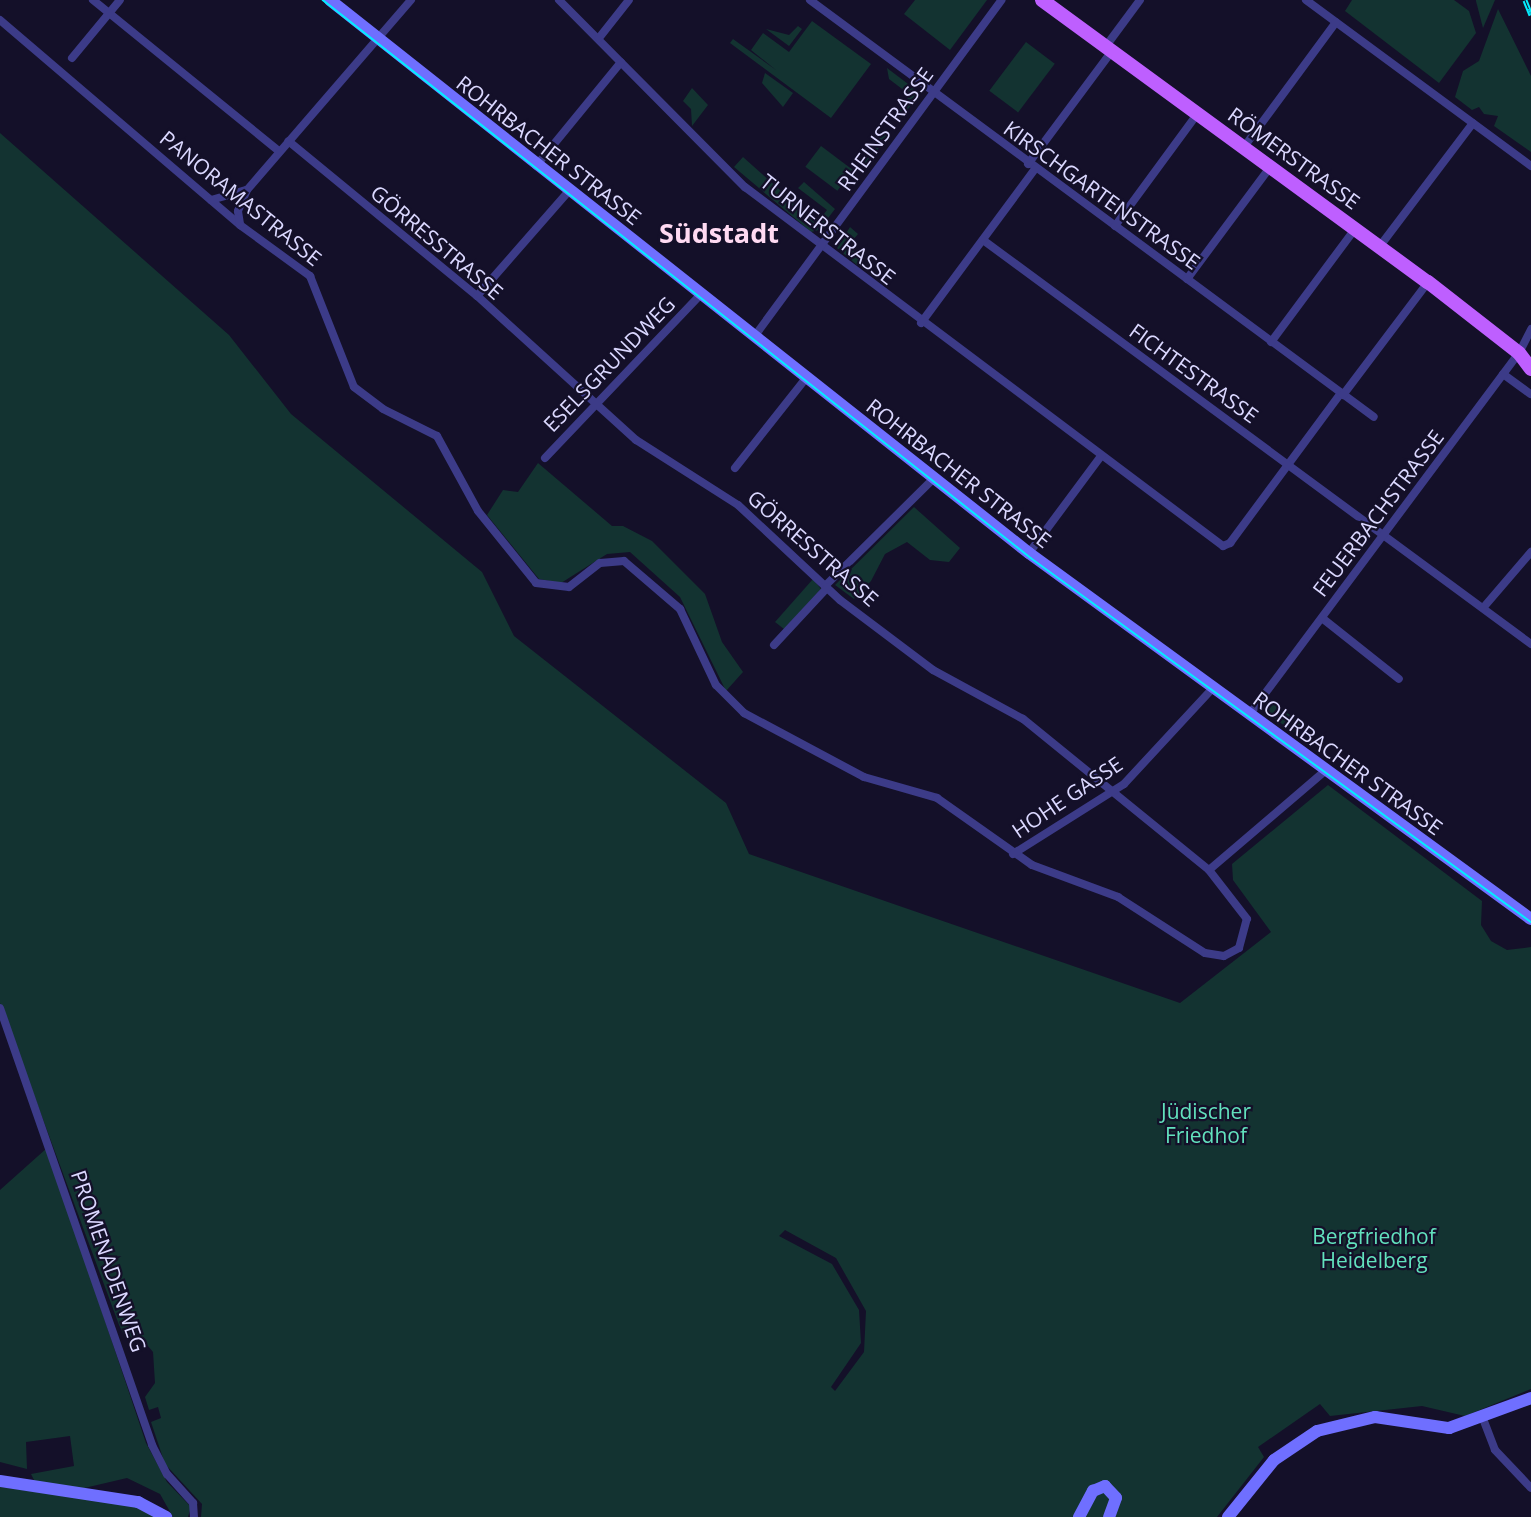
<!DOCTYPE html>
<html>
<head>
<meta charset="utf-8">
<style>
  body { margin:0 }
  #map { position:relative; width:1531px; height:1517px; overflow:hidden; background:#141029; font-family:"Open Sans",sans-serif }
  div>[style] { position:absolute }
  .green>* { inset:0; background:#133331; transform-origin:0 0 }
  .street>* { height:8px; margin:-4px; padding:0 4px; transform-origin:4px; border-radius:4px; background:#3c3b88 }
  .secondary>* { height:12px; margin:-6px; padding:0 6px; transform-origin:6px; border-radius:6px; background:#6f6fff }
  .primary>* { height:14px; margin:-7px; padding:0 7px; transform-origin:7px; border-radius:7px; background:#be5fff }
  .tram>* { height:1.5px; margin:-0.75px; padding:0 0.75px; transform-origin:0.75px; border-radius:0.75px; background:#04edff }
  .rail>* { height:5px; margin-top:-2.5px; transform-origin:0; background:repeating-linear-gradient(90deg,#141029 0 9px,#04edff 0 18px); box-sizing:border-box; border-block:2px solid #04edff }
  span { translate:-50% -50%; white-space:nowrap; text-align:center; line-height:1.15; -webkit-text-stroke:4.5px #141029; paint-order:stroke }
  .street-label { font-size:21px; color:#dbd8ff }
  .park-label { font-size:21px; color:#62e1bd }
  .district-label { font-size:27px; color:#ffdaf2; font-weight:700 }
</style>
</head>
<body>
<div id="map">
  <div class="green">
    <i style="clip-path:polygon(915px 0,987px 0,950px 50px,904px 14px)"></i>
    <i style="clip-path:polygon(1352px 0,1454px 0,1469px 11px,1476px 33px,1439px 83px,1345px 11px)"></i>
    <i style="clip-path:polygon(1476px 0,1495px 0,1483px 28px,1476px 1px)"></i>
    <i style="clip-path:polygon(1498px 9px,1531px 76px,1531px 152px,1494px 126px,1498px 116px,1484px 114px,1479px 107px,1472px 110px,1455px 97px,1463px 71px,1479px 61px)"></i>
    <i style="clip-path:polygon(812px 21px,871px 64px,831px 118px,730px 43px,733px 39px,776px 70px,751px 50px,763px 33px,789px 52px)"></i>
    <i style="clip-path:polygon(798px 26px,802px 29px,789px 46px,766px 29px,789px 35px)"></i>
    <i style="left:1026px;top:42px;width:36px;height:61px;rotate:37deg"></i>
    <i style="clip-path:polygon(887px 68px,920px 93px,902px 117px,897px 113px,910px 95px,889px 79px)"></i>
    <i style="clip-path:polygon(765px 73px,793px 93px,783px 107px,762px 83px)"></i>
    <i style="clip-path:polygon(692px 88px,708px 105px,692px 126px,691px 109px,683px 101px)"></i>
    <i style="clip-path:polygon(885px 129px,890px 133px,864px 168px,864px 157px)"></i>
    <i style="clip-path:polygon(evenodd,0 133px,229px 335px,291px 414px,482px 572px,514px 636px,726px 803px,749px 854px,1180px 1003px,1271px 932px,1233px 880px,1232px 864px,1328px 785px,1482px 901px,1481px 925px,1491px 941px,1507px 950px,1531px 947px,1531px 1389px,1465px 1416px,1422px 1406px,1330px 1416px,1320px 1404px,1258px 1447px,1264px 1457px,1217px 1517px,201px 1517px,202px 1504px,165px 1464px,151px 1422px,161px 1418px,158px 1407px,149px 1410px,145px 1397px,155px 1383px,153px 1352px,142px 1339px,125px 1337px,119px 1325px,0 1003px,0 133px,785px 1230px,836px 1258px,866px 1311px,864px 1352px,835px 1391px,831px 1387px,861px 1343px,859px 1310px,832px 1264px,779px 1236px,785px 1230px)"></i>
    <i style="left:821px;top:146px;width:40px;height:26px;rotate:37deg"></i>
    <i style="clip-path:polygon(743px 157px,817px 223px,827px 210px,798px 188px,804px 182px,835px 209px,819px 230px,811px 232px,734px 167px)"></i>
    <i style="clip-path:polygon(850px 227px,858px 234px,848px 246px,862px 258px,857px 265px,837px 248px)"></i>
    <i style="clip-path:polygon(538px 463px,612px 526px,623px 526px,652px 541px,705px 594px,722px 642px,743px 672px,726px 691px,680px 597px,630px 552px,607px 554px,561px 583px,539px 579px,487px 515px,503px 490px,518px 492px)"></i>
    <i style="clip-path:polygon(914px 507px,960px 548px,949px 562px,930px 560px,907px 542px,885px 554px,871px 581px,854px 599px,835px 585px)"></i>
    <i style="clip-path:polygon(813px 579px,821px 589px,784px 629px,775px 622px)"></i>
    <i style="clip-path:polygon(1274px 703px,1303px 725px,1297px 734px,1266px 713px)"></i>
    <i style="clip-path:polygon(47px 1148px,146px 1443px,167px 1482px,191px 1507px,188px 1517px,173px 1517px,160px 1494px,127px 1478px,80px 1489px,35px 1482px,31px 1474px,74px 1466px,70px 1436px,26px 1442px,27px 1469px,0 1462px,0 1190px)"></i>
    <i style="clip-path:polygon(0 1487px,128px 1504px,159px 1517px,0 1517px)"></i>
  </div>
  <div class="street">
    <i style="left:93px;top:0;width:240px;rotate:39.1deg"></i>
    <i style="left:559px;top:0;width:264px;rotate:45.2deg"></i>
    <i style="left:745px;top:187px;width:598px;rotate:36.91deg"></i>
    <i style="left:1223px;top:546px;width:8px;rotate:-23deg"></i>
    <i style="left:1230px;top:543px;width:187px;rotate:-53.5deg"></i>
    <i style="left:810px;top:0;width:701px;rotate:36.48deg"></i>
    <i style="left:1306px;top:0;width:280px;rotate:36.4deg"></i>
    <i style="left:0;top:20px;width:316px;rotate:40.5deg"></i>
    <i style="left:240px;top:225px;width:87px;rotate:36.1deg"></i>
    <i style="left:310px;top:276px;width:119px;rotate:68.4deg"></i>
    <i style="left:354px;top:387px;width:36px;rotate:37deg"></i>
    <i style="left:383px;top:409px;width:60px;rotate:26.6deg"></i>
    <i style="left:437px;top:436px;width:85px;rotate:61.3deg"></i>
    <i style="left:478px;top:511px;width:92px;rotate:51.1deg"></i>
    <i style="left:536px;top:583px;width:33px;rotate:7deg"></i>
    <i style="left:569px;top:587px;width:39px;rotate:-38deg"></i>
    <i style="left:600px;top:563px;width:24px;rotate:-5deg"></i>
    <i style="left:624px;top:561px;width:74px;rotate:40.6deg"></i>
    <i style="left:680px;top:609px;width:84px;rotate:64.7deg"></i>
    <i style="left:716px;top:685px;width:40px;rotate:45deg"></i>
    <i style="left:744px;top:713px;width:136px;rotate:28.1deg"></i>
    <i style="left:864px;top:777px;width:76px;rotate:16deg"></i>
    <i style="left:937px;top:798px;width:116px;rotate:35.2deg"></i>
    <i style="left:1032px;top:865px;width:92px;rotate:20.4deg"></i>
    <i style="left:1118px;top:897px;width:103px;rotate:32.8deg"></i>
    <i style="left:1205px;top:953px;width:19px;rotate:9deg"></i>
    <i style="left:1224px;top:956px;width:17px;rotate:-28deg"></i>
    <i style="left:1239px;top:948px;width:30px;rotate:-75deg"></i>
    <i style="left:1247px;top:919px;width:62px;rotate:-127.8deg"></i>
    <i style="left:1209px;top:870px;width:240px;rotate:-140.9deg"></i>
    <i style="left:1023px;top:719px;width:102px;rotate:-151.4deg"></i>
    <i style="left:933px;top:670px;width:116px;rotate:-143deg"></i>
    <i style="left:840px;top:600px;width:139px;rotate:-137deg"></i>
    <i style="left:738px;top:505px;width:121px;rotate:-147.5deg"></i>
    <i style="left:636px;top:440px;width:215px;rotate:-137.8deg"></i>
    <i style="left:477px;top:296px;width:244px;rotate:-140.6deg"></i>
    <i style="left:599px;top:38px;width:48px;rotate:-51.7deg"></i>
    <i style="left:1106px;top:46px;width:57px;rotate:-53.5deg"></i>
    <i style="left:72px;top:58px;width:75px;rotate:-50.4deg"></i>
    <i style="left:1244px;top:147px;width:155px;rotate:-53.6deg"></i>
    <i style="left:1028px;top:164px;width:141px;rotate:-53.4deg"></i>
    <i style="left:536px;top:166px;width:134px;rotate:-50.7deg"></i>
    <i style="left:211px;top:200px;width:37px;rotate:-16deg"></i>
    <i style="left:240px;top:224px;width:13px;rotate:-99deg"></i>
    <i style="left:238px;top:211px;width:23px;rotate:-67deg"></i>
    <i style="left:247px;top:190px;width:251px;rotate:-49.2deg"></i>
    <i style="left:1115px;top:226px;width:140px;rotate:-53.7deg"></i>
    <i style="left:983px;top:240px;width:681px;rotate:36.4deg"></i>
    <i style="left:1380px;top:246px;width:154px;rotate:-52.9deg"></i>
    <i style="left:1187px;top:279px;width:141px;rotate:-53.4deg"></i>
    <i style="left:477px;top:296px;width:138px;rotate:-48.8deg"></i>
    <i style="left:921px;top:323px;width:192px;rotate:-53.5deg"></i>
    <i style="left:754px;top:337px;width:418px;rotate:-53.7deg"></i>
    <i style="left:1271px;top:342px;width:141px;rotate:-53.4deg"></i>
    <i style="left:1503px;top:374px;width:34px;rotate:36deg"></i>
    <i style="left:1343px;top:395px;width:141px;rotate:-53deg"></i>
    <i style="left:545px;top:458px;width:225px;rotate:-46.4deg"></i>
    <i style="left:735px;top:468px;width:115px;rotate:-51.7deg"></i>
    <i style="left:1029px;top:553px;width:121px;rotate:-53.4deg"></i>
    <i style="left:825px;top:586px;width:153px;rotate:-44.7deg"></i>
    <i style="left:1483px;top:608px;width:74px;rotate:-49.4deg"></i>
    <i style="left:1322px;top:618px;width:98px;rotate:38.4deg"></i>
    <i style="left:774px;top:645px;width:78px;rotate:-47.1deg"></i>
    <i style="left:1249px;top:715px;width:452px;rotate:-53.3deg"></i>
    <i style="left:1519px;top:353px;width:27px;rotate:-63deg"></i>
    <i style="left:1013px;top:854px;width:131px;rotate:-32.2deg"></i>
    <i style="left:1124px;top:784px;width:129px;rotate:-47.2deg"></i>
    <i style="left:1209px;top:870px;width:153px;rotate:-40.5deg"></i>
    <i style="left:0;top:1008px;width:463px;rotate:70.8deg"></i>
    <i style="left:152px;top:1445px;width:33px;rotate:63deg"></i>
    <i style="left:167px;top:1474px;width:39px;rotate:48deg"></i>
    <i style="left:193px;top:1503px;width:14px;rotate:86deg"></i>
    <i style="left:1482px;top:1416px;width:36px;rotate:69deg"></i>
    <i style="left:1495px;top:1450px;width:52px;rotate:46.5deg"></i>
  </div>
  <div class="secondary">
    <i style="left:330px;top:0;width:891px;rotate:38.35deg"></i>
    <i style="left:1029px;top:553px;width:621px;rotate:36.1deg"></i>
    <i style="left:0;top:1481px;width:140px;rotate:8.7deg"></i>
    <i style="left:138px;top:1502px;width:32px;rotate:28deg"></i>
    <i style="left:1079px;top:1517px;width:30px;rotate:-62deg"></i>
    <i style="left:1093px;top:1491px;width:13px;rotate:-23deg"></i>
    <i style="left:1105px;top:1486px;width:16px;rotate:47deg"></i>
    <i style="left:1116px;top:1498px;width:20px;rotate:110deg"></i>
    <i style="left:1228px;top:1517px;width:73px;rotate:-51.1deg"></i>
    <i style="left:1274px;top:1460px;width:52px;rotate:-34deg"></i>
    <i style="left:1317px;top:1431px;width:60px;rotate:-13.6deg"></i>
    <i style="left:1375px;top:1417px;width:75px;rotate:8.5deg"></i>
    <i style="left:1449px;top:1428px;width:87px;rotate:-20.1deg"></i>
  </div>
  <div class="primary">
    <i style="left:1042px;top:0;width:478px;rotate:36.2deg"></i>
    <i style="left:1428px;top:282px;width:115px;rotate:38deg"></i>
    <i style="left:1519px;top:353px;width:20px;rotate:53deg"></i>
  </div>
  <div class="tram">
    <i style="left:323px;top:0;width:901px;rotate:38.24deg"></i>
    <i style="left:1031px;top:558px;width:618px;rotate:36.05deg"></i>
  </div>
  <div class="rail">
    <i style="left:1525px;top:0;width:16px;rotate:68deg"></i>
  </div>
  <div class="street-label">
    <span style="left:885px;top:129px;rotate:-54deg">RHEINSTRASSE</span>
    <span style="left:549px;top:150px;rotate:38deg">ROHRBACHER STRASSE</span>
    <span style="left:1294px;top:158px;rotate:36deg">RÖMERSTRASSE</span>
    <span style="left:1102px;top:195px;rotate:36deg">KIRSCHGARTENSTRASSE</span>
    <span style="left:241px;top:198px;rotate:39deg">PANORAMASTRASSE</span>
    <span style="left:828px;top:229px;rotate:38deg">TURNERSTRASSE</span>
    <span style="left:437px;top:242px;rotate:40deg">GÖRRESSTRASSE</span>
    <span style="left:609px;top:364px;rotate:-46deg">ESELSGRUNDWEG</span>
    <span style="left:1194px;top:373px;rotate:36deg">FICHTESTRASSE</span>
    <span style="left:959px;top:473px;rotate:38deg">ROHRBACHER STRASSE</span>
    <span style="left:1378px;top:513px;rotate:-53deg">FEUERBACHSTRASSE</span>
    <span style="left:813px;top:548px;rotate:41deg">GÖRRESSTRASSE</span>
    <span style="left:1348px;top:763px;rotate:36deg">ROHRBACHER STRASSE</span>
    <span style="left:1067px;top:797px;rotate:-34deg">HOHE GASSE</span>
    <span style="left:109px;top:1261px;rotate:71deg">PROMENADENWEG</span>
  </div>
  <div class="park-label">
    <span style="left:1206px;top:1123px">Jüdischer<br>Friedhof</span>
    <span style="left:1374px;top:1248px">Bergfriedhof<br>Heidelberg</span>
  </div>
  <div class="district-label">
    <span style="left:719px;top:233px">Südstadt</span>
  </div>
</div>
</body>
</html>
